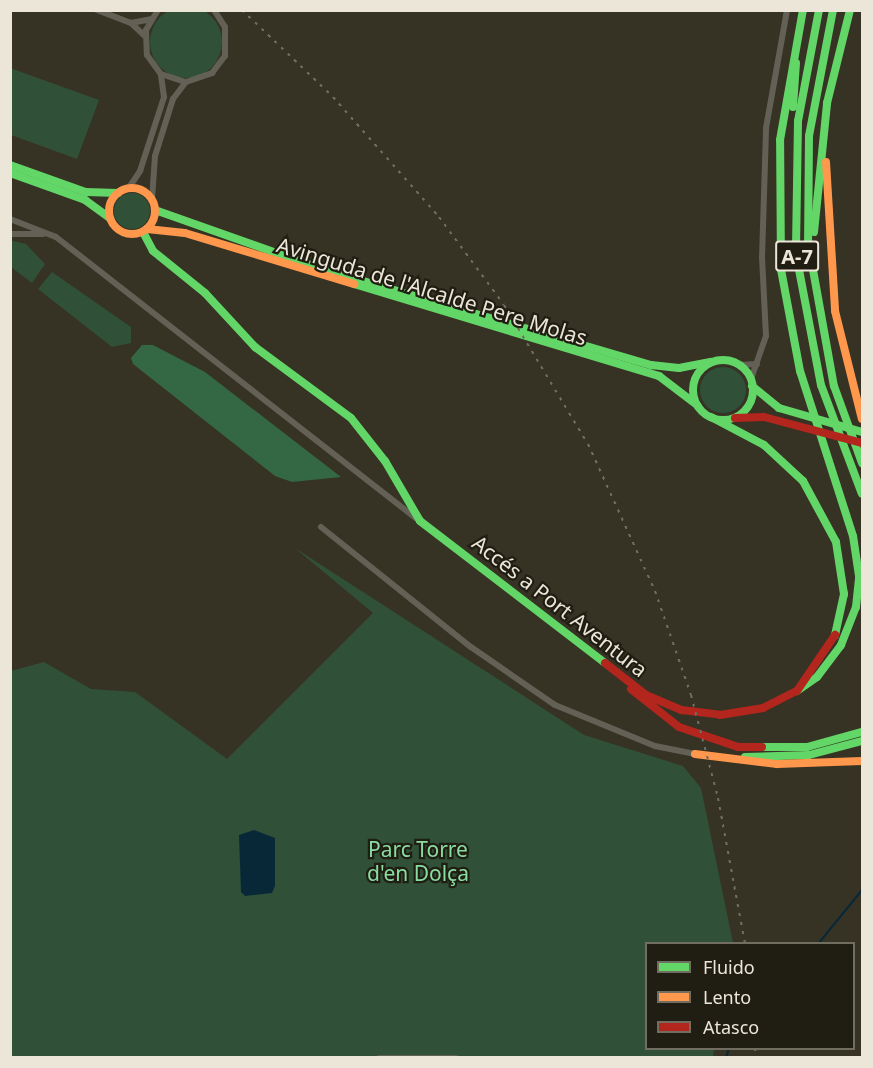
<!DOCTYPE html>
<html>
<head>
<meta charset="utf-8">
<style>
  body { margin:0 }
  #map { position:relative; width:873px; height:1068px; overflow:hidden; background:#363224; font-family:"Noto Sans",sans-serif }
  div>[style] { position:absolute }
  .green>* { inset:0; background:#305138 }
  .round { border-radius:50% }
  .forest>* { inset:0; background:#346743 }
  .water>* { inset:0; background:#082838 }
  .stream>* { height:2px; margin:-1px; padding:0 1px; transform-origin:1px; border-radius:1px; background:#082838 }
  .street>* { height:6px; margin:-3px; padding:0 3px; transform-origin:3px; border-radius:3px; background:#636056 }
  .fast>* { height:8px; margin:-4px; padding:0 4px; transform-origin:4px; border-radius:4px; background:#63d668 }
  .fast>.ring { margin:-4px; padding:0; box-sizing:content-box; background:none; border:8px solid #63d668; border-radius:50% }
  .slow>* { height:8px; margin:-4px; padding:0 4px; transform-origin:4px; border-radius:4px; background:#ff974d }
  .slow>.ring { margin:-4px; padding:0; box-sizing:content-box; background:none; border:8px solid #ff974d; border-radius:50% }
  .jam>* { height:8px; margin:-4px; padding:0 4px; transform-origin:4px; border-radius:4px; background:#b3261e }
  .rail>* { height:2px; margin-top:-1px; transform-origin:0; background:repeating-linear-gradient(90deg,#716e65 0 3px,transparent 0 9px) }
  span { translate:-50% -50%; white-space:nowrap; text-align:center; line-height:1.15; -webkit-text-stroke:4.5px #201d12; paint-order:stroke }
  .shield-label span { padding:2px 4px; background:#201d12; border:2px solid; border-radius:4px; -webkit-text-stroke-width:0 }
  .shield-label { font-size:20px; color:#ebe6d8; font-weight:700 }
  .street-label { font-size:21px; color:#ebe6d8 }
  .park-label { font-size:21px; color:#88dda1 }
  .frame { position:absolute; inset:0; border:12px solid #ebe6d8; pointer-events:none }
  .legend { position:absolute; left:645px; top:942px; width:210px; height:108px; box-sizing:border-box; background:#201d12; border:2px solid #716d61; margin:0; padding:8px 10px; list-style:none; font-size:18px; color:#ebe6d8 }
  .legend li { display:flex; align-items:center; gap:12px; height:30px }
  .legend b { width:30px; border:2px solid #716d61 }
</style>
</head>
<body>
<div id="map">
  <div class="green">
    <i class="round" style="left:150px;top:6px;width:72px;height:72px"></i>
    <i style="clip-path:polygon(10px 68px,99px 100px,77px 159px,11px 135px)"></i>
    <i class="round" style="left:114px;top:193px;width:36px;height:36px"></i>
    <i style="clip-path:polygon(10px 240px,26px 244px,45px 264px,32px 283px,11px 267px)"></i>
    <i style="clip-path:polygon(52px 272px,131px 327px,131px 343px,112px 347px,38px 289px)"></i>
    <i class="round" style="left:700px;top:367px;width:46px;height:46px"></i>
    <i style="clip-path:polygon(295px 548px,584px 735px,683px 766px,701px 788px,733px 943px,646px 944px,646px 1048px,714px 1049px,713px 1057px,11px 1058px,11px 671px,44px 662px,91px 689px,135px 692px,227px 759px,373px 613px)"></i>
  </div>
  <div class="forest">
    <i style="clip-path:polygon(142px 345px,153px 345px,205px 372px,341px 477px,292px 482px,275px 476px,133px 364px,131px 358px)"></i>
  </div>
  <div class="water">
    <i style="clip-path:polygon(254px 830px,275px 838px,275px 886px,272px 893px,245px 896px,241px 892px,239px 835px)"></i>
  </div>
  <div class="stream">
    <i style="left:818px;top:944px;width:70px;rotate:-50.8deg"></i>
    <i style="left:726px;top:1058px;width:10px;rotate:-73deg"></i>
  </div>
  <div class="street">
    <i style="left:97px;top:10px;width:36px;rotate:21deg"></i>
    <i style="left:131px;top:23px;width:19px;rotate:43deg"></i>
    <i style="left:158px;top:10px;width:23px;rotate:121deg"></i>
    <i style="left:146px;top:30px;width:25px;rotate:88deg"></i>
    <i style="left:147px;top:55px;width:24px;rotate:54deg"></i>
    <i style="left:161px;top:74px;width:26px;rotate:18deg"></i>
    <i style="left:186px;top:82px;width:28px;rotate:-19deg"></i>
    <i style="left:212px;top:73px;width:21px;rotate:-53deg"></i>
    <i style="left:225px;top:56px;width:29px;rotate:-90deg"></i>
    <i style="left:225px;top:27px;width:20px;rotate:-123deg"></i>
    <i style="left:131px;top:23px;width:20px;rotate:-11deg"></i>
    <i style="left:128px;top:189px;width:22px;rotate:-56deg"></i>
    <i style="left:140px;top:171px;width:78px;rotate:-72deg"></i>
    <i style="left:164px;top:97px;width:22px;rotate:-98deg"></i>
    <i style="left:152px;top:199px;width:43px;rotate:-86deg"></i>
    <i style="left:155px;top:156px;width:60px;rotate:-72.5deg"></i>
    <i style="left:173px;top:99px;width:21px;rotate:-53deg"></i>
    <i style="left:10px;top:219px;width:49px;rotate:21.4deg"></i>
    <i style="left:56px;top:237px;width:457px;rotate:38deg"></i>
    <i style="left:10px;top:234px;width:33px"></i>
    <i style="left:739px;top:365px;width:18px;rotate:-3deg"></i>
    <i style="left:751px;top:379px;width:46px;rotate:-70.8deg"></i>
    <i style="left:766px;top:336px;width:78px;rotate:-92.9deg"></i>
    <i style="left:762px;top:258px;width:130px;rotate:-88.2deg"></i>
    <i style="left:766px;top:128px;width:120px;rotate:-79.9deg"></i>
    <i style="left:321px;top:527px;width:192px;rotate:38.7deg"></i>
    <i style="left:471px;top:647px;width:102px;rotate:34.6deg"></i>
    <i style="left:555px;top:705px;width:108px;rotate:22.3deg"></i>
    <i style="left:655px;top:746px;width:41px;rotate:11.3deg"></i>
    <i style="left:379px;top:1058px;width:77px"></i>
  </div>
  <div class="fast">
    <i style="left:819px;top:10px;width:113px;rotate:100.7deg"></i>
    <i style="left:798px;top:121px;width:133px;rotate:90.9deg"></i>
    <i style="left:796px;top:254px;width:133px;rotate:79.2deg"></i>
    <i style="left:821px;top:385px;width:116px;rotate:69.4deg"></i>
    <i style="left:833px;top:10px;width:128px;rotate:100.8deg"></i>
    <i style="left:809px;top:136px;width:106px;rotate:90.5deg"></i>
    <i style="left:808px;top:242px;width:146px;rotate:79.8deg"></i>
    <i style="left:834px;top:386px;width:82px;rotate:70deg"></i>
    <i style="left:793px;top:107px;width:44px;rotate:-86.1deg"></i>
    <i style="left:10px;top:165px;width:81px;rotate:19.6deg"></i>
    <i style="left:86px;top:192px;width:32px;rotate:2deg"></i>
    <i style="left:10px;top:173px;width:80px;rotate:19.8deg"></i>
    <i style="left:85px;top:200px;width:31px;rotate:36deg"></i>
    <i style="left:155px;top:210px;width:174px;rotate:19.5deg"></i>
    <i style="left:319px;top:268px;width:346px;rotate:16.3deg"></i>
    <i style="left:651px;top:365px;width:28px;rotate:6deg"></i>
    <i style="left:679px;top:368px;width:32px;rotate:-11deg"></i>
    <i style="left:143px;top:232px;width:21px;rotate:62deg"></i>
    <i style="left:153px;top:251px;width:67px;rotate:38.9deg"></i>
    <i style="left:205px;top:293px;width:74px;rotate:47.2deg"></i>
    <i style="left:255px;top:347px;width:119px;rotate:36.5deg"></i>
    <i style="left:351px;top:418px;width:55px;rotate:51.7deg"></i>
    <i style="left:385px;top:461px;width:69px;rotate:59.7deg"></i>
    <i style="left:420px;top:521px;width:233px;rotate:37.5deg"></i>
    <i style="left:814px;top:232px;width:130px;rotate:-84.2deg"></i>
    <i style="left:827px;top:103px;width:96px;rotate:-76.1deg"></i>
    <i style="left:354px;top:284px;width:319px;rotate:16.8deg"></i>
    <i style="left:659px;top:376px;width:48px;rotate:37.3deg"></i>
    <i class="ring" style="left:693px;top:360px;width:52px;height:52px"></i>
    <i style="left:752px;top:386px;width:35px;rotate:39deg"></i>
    <i style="left:779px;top:408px;width:86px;rotate:16.1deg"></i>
    <i style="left:711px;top:417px;width:60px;rotate:27.8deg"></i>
    <i style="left:764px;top:445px;width:53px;rotate:42.7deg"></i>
    <i style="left:803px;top:481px;width:69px;rotate:61.6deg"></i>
    <i style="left:836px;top:542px;width:53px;rotate:81.3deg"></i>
    <i style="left:844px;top:594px;width:42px;rotate:102.4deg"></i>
    <i style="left:797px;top:691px;width:24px;rotate:-35deg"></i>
    <i style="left:817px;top:677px;width:40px;rotate:-53deg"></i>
    <i style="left:841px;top:645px;width:41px;rotate:-68.5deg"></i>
    <i style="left:856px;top:607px;width:31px;rotate:-84deg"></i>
    <i style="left:859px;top:576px;width:40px;rotate:-98.5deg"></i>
    <i style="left:853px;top:536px;width:173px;rotate:-107.8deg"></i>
    <i style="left:800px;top:371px;width:104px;rotate:-100.6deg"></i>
    <i style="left:781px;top:269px;width:129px;rotate:-90.4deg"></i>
    <i style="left:780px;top:140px;width:132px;rotate:-80deg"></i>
    <i style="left:762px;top:747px;width:45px"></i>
    <i style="left:807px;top:747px;width:57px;rotate:-15.3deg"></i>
    <i style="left:745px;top:757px;width:64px;rotate:-1.8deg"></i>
    <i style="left:809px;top:755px;width:55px;rotate:-14.8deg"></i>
  </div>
  <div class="slow">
    <i style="left:826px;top:162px;width:149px;rotate:86.5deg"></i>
    <i style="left:835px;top:311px;width:111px;rotate:76deg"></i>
    <i class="ring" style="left:109px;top:188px;width:38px;height:38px"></i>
    <i style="left:147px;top:229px;width:38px;rotate:6deg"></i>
    <i style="left:185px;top:233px;width:177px;rotate:16.8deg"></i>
    <i style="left:695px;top:754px;width:83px;rotate:7deg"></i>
    <i style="left:777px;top:764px;width:85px;rotate:-2deg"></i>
  </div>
  <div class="jam">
    <i style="left:735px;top:418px;width:29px;rotate:-2deg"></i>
    <i style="left:764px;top:417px;width:101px;rotate:14.9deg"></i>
    <i style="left:605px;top:663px;width:52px;rotate:38deg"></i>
    <i style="left:646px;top:695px;width:39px;rotate:23deg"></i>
    <i style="left:682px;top:710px;width:38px;rotate:7deg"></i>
    <i style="left:720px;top:715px;width:44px;rotate:-9.2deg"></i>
    <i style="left:763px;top:708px;width:38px;rotate:-27deg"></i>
    <i style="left:797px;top:691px;width:68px;rotate:-55.8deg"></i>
    <i style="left:631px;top:689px;width:61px;rotate:38.4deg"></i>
    <i style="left:679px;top:727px;width:62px;rotate:18.7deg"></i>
    <i style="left:738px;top:747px;width:24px"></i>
  </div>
  <div class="rail">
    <i style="left:242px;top:10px;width:126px;rotate:43.7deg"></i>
    <i style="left:333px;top:97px;width:160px;rotate:48.5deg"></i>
    <i style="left:439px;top:217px;width:109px;rotate:53.5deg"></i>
    <i style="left:504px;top:305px;width:162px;rotate:58.9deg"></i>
    <i style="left:588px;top:444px;width:162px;rotate:65.5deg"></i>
    <i style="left:655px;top:591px;width:110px;rotate:70.9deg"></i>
    <i style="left:691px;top:695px;width:106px;rotate:75.3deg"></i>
    <i style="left:718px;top:798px;width:148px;rotate:79.5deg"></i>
    <i style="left:755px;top:1048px;width:10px;rotate:84deg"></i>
  </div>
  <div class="shield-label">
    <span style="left:797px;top:256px">A-7</span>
  </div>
  <div class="street-label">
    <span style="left:432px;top:291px;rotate:17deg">Avinguda de l'Alcalde Pere Molas</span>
    <span style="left:560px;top:606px;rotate:38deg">Accés a Port Aventura</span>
  </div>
  <div class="park-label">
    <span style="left:418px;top:861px">Parc Torre<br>d'en Dolça</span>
  </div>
  <div class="frame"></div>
  <ul class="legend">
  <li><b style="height:8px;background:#63d668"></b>Fluido</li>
  <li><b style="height:8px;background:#ff974d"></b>Lento</li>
  <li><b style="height:8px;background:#b3261e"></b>Atasco</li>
  </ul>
</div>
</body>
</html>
